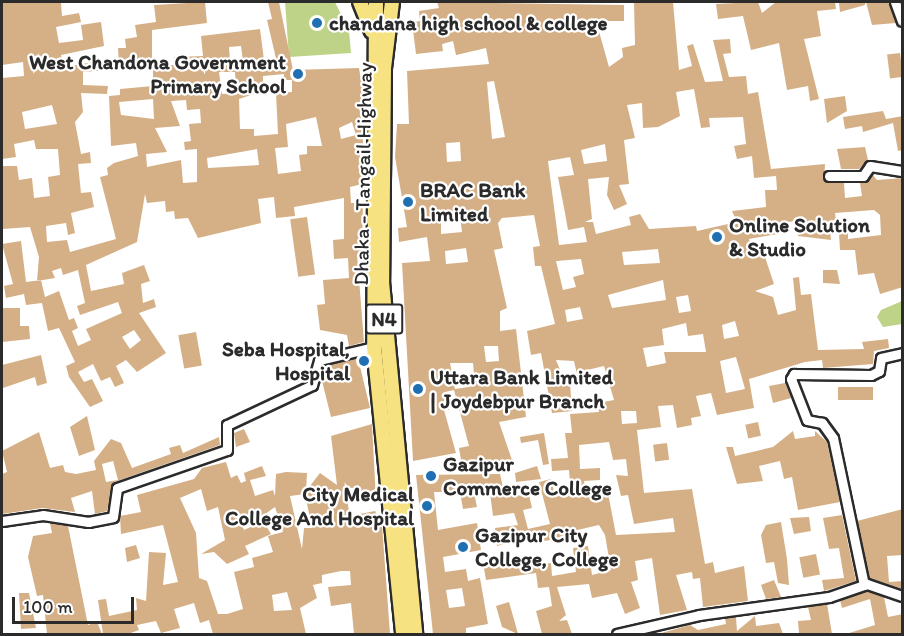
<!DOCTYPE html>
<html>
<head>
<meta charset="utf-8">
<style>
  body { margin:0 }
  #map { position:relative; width:904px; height:636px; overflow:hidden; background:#fff; font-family:Itim,sans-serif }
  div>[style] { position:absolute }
  .green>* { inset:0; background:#bed388 }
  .building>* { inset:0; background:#d5b086; transform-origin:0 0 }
  .roads { filter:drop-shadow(2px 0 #2b2b2b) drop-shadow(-2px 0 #2b2b2b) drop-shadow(0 2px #2b2b2b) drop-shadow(0 -2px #2b2b2b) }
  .minor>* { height:9px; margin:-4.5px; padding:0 4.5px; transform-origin:4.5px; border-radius:4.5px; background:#fff }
  .highway>* { height:14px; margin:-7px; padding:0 7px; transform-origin:7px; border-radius:7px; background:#f6e281 }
  .dots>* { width:16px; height:16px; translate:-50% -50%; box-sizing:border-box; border:3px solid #fff; border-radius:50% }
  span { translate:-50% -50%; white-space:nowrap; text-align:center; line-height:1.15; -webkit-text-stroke:4.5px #fff; paint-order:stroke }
  .shield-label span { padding:2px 4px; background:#fff; border:2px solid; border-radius:4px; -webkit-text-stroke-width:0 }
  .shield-label { font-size:20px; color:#2b2b2b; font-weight:700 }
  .poi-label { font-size:21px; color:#2b2b2b; font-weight:700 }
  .left { translate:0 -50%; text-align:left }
  .right { translate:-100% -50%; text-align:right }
  .street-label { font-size:21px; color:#2b2b2b }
  .frame { position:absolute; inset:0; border:3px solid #2b2b2b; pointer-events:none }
  .scale { position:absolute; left:12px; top:597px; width:122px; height:27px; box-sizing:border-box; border:3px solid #2b2b2b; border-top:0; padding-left:8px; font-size:18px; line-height:21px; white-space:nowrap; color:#2b2b2b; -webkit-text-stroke:4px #fff; paint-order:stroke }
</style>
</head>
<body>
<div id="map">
  <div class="green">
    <i style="clip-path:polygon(285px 2px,335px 2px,349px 31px,351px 53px,289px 57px)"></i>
    <i style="clip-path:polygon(902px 301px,902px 324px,883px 327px,877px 317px,881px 310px)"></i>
  </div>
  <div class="building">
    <i style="clip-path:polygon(evenodd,2px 2px,61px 2px,62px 16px,79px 13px,81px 22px,56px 27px,59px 43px,83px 40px,81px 25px,101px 22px,104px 46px,61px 55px,64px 67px,106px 60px,107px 70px,83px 72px,83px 85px,108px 86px,107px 94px,81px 93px,83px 112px,75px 122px,81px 154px,90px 152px,91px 163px,78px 164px,81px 193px,91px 192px,94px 207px,71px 213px,75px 233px,68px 235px,66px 223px,46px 226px,47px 242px,67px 240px,70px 252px,116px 239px,100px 177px,108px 175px,107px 168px,114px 163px,138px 156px,136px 143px,111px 146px,109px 96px,120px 95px,120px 89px,153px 86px,153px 66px,174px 65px,174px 57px,203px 56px,201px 36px,260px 29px,265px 68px,278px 67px,267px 20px,272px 19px,268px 2px,279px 2px,293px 70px,359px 68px,366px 110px,366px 122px,361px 122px,364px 152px,359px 152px,366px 183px,350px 187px,351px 203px,363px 203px,362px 254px,357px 254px,364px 342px,349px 346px,347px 335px,320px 330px,317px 305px,325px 304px,323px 280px,349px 278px,348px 258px,334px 259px,333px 240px,344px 239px,344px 198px,294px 207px,295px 216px,276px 218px,274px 197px,258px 199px,261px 223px,198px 238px,188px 218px,175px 219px,174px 211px,166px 212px,165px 201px,147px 203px,145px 194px,137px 242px,86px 265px,91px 291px,124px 284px,122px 273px,144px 265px,150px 281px,141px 284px,143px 303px,154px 299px,156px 307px,139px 313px,166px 353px,137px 372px,126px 360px,116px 366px,124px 383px,115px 387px,110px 377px,101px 381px,93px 364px,78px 372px,84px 382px,92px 379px,103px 401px,90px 407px,69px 377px,66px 366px,75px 362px,59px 328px,48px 331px,42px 303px,26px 305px,24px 294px,6px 298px,4px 286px,13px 284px,2px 244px,21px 241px,26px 282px,41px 280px,45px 297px,59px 291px,69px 320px,74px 318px,78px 328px,72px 331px,78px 346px,91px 340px,86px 329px,122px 313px,118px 302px,80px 315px,77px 306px,85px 303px,78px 270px,63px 275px,61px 268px,52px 271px,55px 278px,37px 281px,39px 257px,30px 227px,3px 229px,2px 166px,17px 166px,19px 180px,32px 178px,34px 198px,50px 196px,48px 177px,60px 175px,58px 149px,36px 149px,34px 140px,14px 144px,16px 157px,2px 159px,2px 78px,24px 76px,23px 62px,2px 65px,2px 2px,241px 46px,243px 61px,230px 62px,229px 47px,241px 46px,2px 2px,219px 72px,235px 72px,236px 93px,222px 94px,219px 72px,2px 2px,284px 74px,284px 80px,292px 80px,292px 92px,276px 93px,278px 134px,254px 136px,254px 129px,240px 129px,239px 99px,263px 91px,263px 76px,284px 74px,2px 2px,153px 99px,154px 119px,121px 115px,119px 102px,153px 99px,2px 2px,186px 100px,187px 110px,200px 109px,201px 123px,189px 124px,191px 141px,184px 142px,185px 150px,197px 149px,197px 182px,183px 183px,181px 160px,147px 167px,146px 154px,167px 152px,155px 128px,180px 126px,171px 101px,186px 100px,2px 2px,52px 105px,57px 124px,25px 129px,22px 112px,52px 105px,2px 2px,316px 117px,322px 146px,307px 146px,307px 154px,299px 155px,301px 171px,278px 174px,275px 148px,288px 147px,286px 124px,316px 117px,2px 2px,352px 122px,356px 135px,341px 139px,339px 128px,352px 122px,2px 2px,257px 149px,259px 165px,208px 168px,207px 158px,257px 149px,2px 2px,134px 330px,141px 340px,130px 349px,122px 337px,134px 330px)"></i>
    <i style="clip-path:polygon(205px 2px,207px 23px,152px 30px,152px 58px,119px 65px,118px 48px,126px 48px,125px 39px,137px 37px,135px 25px,156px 22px,154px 5px)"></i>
    <i style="clip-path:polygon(evenodd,437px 2px,624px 5px,624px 21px,596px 21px,609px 67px,623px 57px,622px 48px,635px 45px,634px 2px,673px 2px,679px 70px,692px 66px,687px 46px,693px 44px,705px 82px,723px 81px,713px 40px,730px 39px,731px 53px,723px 54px,729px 77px,746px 76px,748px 94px,758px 92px,771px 169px,825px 164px,824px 180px,844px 183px,845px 198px,862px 196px,860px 183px,872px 174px,877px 180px,903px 178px,903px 287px,880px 294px,874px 273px,858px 275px,855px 250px,840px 250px,839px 233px,848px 233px,848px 239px,881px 235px,880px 215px,874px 210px,835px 213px,836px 220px,829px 221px,831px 240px,798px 236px,795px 221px,782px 223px,783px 233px,749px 239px,754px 254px,764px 254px,774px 284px,755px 291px,773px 297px,778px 315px,796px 310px,793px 278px,799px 277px,801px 295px,811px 294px,818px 350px,864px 349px,862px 342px,888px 339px,889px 348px,874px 351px,873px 364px,823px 368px,822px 360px,805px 362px,749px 379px,754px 408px,717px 415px,711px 393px,696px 396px,701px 416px,691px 418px,692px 425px,677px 428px,673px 405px,658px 406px,661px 427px,637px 430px,644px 493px,692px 489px,705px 564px,713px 562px,715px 573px,744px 566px,748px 601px,703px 607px,700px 578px,693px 579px,692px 572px,676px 575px,687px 610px,660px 615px,652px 558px,635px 561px,638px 580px,631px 582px,640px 608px,625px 614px,617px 593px,592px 598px,589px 584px,557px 587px,566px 615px,559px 621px,567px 620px,572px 634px,542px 634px,536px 611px,552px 606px,549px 587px,538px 588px,536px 573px,486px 580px,483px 563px,526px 557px,527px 566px,551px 563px,552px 576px,576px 572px,573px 548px,588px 546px,592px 575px,611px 570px,605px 535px,599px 525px,573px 531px,575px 537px,535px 542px,534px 536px,497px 546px,495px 528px,518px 525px,514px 513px,493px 516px,489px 485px,473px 487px,477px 507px,463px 509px,460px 492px,434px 492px,438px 530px,477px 523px,481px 550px,443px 557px,445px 572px,466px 569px,468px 581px,480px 578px,488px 624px,466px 628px,466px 634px,433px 634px,416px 475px,500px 474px,505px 496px,529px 495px,532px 508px,523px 510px,528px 529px,550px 524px,539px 482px,551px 479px,555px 496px,571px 495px,569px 470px,552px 471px,551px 459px,568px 458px,565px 433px,572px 433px,570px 414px,599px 412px,598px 403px,614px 400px,604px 366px,583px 371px,585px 379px,570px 383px,572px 411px,552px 413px,541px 353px,531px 355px,527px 331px,555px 324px,541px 266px,535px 266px,533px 247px,540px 246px,534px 215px,502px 218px,498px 223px,503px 248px,494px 250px,507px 308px,500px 311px,500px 331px,516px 329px,526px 417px,499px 422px,512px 460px,463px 472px,459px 448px,469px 446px,454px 390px,445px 392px,449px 410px,444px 410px,456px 453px,413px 461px,402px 263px,430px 261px,427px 237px,399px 242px,398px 228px,407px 227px,395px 157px,397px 124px,409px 124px,407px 71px,489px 64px,486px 48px,456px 55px,453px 41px,442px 44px,443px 51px,416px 54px,412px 22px,420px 21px,419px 11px,439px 8px,437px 2px,494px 81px,505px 137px,492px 139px,487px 82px,494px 81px,437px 2px,694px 89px,701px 128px,710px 127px,709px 118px,743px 117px,746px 144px,734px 146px,737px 159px,752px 156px,754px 178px,776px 176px,777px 190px,765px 190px,766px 207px,732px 211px,737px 222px,697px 231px,696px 226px,649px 229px,640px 214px,629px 217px,631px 225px,596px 234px,593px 222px,585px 222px,592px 219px,588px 179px,609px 177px,607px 195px,614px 210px,627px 204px,619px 185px,629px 184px,624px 140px,635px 138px,627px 105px,642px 103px,643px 128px,658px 127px,680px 116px,676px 92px,694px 89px,437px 2px,460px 142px,461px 161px,447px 162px,446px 143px,460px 142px,437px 2px,605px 144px,607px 161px,584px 164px,581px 150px,605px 144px,437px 2px,570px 157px,574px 175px,558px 177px,565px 213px,568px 230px,584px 227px,587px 242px,559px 245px,548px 161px,570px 157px,437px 2px,460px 215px,462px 232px,441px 234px,441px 219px,460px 215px,437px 2px,466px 248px,468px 262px,446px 264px,445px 251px,466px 248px,437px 2px,658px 249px,660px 263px,624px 265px,622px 252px,658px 249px,437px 2px,581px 259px,584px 274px,573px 277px,576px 287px,563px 290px,556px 261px,581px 259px,437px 2px,663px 280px,666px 300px,612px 308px,608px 295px,663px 280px,437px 2px,688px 295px,691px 311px,679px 313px,676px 297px,688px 295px,437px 2px,580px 307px,583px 319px,567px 322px,565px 310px,580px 307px,437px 2px,735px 321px,739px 336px,724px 339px,722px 325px,735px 321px,437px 2px,686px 323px,688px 336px,703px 334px,706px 352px,664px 352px,666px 363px,647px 367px,643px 348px,664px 345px,662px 329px,686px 323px,437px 2px,484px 346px,498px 346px,499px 361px,486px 362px,484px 346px,437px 2px,736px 357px,745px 389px,726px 393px,720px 361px,736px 357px,437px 2px,556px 360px,574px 361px,577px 374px,563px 377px,556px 360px,437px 2px,450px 363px,473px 363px,475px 386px,455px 389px,450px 363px,437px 2px,621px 411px,636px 411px,637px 423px,622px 424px,621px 411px,437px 2px,609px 442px,613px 460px,626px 459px,628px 476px,616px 475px,621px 496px,628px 495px,634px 524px,673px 518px,675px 532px,616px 535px,608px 493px,587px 495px,584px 481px,600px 480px,600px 468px,580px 469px,579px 445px,609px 442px,437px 2px,462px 588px,465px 606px,449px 608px,446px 590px,462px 588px)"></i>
    <i style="clip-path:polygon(758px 2px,762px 13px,776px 2px,835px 2px,836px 9px,817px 11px,821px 36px,804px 39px,819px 99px,810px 101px,808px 86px,787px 90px,779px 43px,751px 50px,743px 16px,718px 19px,716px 4px)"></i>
    <i style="clip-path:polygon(865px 2px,865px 5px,840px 12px,839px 3px)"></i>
    <i style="clip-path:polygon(866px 2px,888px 2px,896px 23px,872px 25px)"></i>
    <i style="left:900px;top:53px;width:24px;height:13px;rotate:83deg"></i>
    <i style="clip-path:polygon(845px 96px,847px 111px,827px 123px,824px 99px)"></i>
    <i style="clip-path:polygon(883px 111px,886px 119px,903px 116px,903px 150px,898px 151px,893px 123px,863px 132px,862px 126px,845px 129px,843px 117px)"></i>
    <i style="clip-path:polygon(865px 147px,868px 160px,859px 169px,841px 169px,837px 149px)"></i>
    <i style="left:307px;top:217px;width:58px;height:17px;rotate:82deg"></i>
    <i style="clip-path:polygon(823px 270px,837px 270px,840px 284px,823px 283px)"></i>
    <i style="clip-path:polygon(2px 308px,20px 308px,20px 326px,29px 326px,30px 339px,2px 342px)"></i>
    <i style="left:196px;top:332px;width:34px;height:18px;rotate:80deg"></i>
    <i style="clip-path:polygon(41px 355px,47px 383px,37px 386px,35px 377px,3px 388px,2px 365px)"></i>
    <i style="clip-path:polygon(358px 358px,370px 408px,331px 417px,321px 377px,333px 374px,330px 364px)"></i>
    <i style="clip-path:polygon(785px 383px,791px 398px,773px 403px,769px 386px)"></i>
    <i style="left:838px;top:387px;width:35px;height:13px"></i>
    <i style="clip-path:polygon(87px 416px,95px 450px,79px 456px,70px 427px)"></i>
    <i style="left:758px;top:422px;width:14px;height:13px;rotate:78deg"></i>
    <i style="clip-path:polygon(evenodd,372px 424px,376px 500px,365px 500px,359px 487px,345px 489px,350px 516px,375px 511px,382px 525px,390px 634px,354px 634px,351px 603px,331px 606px,328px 587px,351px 585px,350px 571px,341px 571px,322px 575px,322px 583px,313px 585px,317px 598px,300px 608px,306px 634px,213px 634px,209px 620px,200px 623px,194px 603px,174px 609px,180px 628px,161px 633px,156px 621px,137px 625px,139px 630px,128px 634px,103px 634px,98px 600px,106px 599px,109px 616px,137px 610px,136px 598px,146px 601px,149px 552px,166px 553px,163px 585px,178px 582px,163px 525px,121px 534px,120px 516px,141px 512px,137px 495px,194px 479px,202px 468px,226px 462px,231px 478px,237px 475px,241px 483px,246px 481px,244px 473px,262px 466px,266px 476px,250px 480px,255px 496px,273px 490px,275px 496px,276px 474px,286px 472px,307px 473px,306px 491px,320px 473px,337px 485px,331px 436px,372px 424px,201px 489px,207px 511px,218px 507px,225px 540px,201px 554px,214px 552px,227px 564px,249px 554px,245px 546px,271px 534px,261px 517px,275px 507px,283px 532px,268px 536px,273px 552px,252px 558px,254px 567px,234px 572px,243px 609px,227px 614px,218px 614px,207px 581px,199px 578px,196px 533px,180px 498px,201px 489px,372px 424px,305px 494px,312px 528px,304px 528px,302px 549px,290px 496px,305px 494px,372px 424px,250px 514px,257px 524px,244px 530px,239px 517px,250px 514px,372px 424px,287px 592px,292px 610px,274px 611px,272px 595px,287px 592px)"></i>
    <i style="clip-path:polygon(244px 429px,250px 442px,236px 447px,234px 433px)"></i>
    <i style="clip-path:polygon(793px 431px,795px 439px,815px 436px,815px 431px,827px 442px,840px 502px,798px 510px,792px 477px,784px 479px,780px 461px,759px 466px,763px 481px,737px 484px,726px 447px,733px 447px,735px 456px,773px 447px)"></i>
    <i style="clip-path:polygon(evenodd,39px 432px,50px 468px,63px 465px,65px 472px,76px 474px,96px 470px,94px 461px,111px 439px,121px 443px,132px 468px,171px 454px,169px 448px,180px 445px,183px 453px,219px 437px,220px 445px,114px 482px,107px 511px,95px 514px,92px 491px,71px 498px,75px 512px,42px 508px,2px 514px,2px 474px,7px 472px,2px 451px,39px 432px,113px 461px,118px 480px,106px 482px,102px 464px,113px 461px)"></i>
    <i style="clip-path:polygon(544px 433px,549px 464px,543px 465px,538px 440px,521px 443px,520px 437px)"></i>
    <i style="left:667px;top:443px;width:17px;height:14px;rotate:83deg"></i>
    <i style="clip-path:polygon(537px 466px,541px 479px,516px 482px,515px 473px)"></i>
    <i style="clip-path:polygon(903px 509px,903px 555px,887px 556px,889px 582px,903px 581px,903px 589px,869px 578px,857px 521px)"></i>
    <i style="clip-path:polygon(842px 515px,856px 581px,824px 591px,822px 580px,844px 578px,839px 548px,829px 549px,823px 518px)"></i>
    <i style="clip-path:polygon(809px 517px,811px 531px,794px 534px,790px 518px)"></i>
    <i style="clip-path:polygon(781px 522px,787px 559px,789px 585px,778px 583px,774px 562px,766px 563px,761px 535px,766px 525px)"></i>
    <i style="clip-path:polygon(50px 523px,68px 526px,88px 625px,97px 622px,102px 634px,47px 634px,43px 595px,37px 596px,28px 557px,33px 536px,52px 533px)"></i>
    <i style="clip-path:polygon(136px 545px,140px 558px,127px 562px,125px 548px)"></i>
    <i style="left:816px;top:554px;width:21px;height:17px;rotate:79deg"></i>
    <i style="clip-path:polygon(774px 580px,781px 597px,766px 599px,761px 585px)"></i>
    <i style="clip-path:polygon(867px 591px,884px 597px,888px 617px,903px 614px,903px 634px,846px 634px,875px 625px,870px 599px,842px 608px,840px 600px)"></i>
    <i style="clip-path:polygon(19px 593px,29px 593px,36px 628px,21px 629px)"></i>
    <i style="clip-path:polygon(509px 602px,515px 623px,518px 634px,502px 627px,496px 606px)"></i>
    <i style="clip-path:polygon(827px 604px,832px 634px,799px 634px,798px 621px,811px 620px,808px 607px)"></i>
    <i style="clip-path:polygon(755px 616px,756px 626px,779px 623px,783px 634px,658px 634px,690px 625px,698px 630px,726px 624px,725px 618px,736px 617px,737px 631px)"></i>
  </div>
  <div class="roads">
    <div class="minor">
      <i style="left:895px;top:2px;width:20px;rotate:70deg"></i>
      <i style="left:829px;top:176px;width:34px"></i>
      <i style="left:863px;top:176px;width:12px;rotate:-55deg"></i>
      <i style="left:870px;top:166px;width:32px;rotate:9deg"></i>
      <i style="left:2px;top:521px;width:41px;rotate:-8.3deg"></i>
      <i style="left:43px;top:515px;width:46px;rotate:8.8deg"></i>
      <i style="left:88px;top:522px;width:25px;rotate:-11deg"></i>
      <i style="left:113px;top:517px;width:29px;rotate:-82deg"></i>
      <i style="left:117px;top:488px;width:116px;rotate:-19.1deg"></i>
      <i style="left:227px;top:450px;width:25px;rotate:-90deg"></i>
      <i style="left:227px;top:425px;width:94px;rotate:-25.2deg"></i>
      <i style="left:312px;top:385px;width:26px;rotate:-74deg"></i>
      <i style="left:319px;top:360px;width:57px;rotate:-13.3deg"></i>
      <i style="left:864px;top:585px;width:150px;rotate:-101.9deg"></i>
      <i style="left:833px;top:438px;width:19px;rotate:-126deg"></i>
      <i style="left:822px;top:423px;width:15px;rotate:-169deg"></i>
      <i style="left:807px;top:420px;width:44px;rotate:-111.3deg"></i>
      <i style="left:791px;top:379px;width:6px;rotate:-59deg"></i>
      <i style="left:794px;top:374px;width:77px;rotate:0.7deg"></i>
      <i style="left:871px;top:375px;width:9px;rotate:-27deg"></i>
      <i style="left:879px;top:371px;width:13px;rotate:-81deg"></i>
      <i style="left:881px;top:358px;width:22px;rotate:-13deg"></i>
      <i style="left:617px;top:634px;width:84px;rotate:-13deg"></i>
      <i style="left:699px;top:615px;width:131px;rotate:-7.9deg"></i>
      <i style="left:829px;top:597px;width:40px;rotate:-18.9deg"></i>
      <i style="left:867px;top:584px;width:37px;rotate:19deg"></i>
    </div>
    <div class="highway">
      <i style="left:360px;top:2px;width:31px;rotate:68deg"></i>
      <i style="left:376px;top:2px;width:345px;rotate:90.3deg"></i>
      <i style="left:374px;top:347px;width:288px;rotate:84.2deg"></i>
      <i style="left:392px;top:2px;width:66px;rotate:96.9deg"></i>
      <i style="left:384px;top:68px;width:214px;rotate:90.5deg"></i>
      <i style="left:382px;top:282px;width:354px;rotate:84.6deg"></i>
    </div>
  </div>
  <div class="dots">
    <i style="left:317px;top:23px;background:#1f6fb2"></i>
    <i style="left:298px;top:74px;background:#1f6fb2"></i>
    <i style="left:408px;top:202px;background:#1f6fb2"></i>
    <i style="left:717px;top:237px;background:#1f6fb2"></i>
    <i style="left:364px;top:361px;background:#1f6fb2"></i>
    <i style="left:418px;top:389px;background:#1f6fb2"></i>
    <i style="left:431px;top:476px;background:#1f6fb2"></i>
    <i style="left:427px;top:506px;background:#1f6fb2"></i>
    <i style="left:463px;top:547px;background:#1f6fb2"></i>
  </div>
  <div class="shield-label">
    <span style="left:384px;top:319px">N4</span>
  </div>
  <div class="poi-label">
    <span class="left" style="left:329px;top:23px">chandana high school &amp; college</span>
    <span class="right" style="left:286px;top:74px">West Chandona Government<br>Primary School</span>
    <span class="left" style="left:420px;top:202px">BRAC Bank<br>Limited</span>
    <span class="left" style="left:729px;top:237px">Online Solution<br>&amp; Studio</span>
    <span class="right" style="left:350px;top:361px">Seba Hospital,<br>Hospital</span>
    <span class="left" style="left:430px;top:389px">Uttara Bank Limited<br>| Joydebpur Branch</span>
    <span class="left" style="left:443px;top:476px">Gazipur<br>Commerce College</span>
    <span class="right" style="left:414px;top:506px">City Medical<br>College And Hospital</span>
    <span class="left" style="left:475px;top:547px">Gazipur City<br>College, College</span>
  </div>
  <div class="street-label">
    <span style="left:363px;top:174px;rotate:-89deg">Dhaka - Tangail Highway</span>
  </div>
  <div class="frame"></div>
  <div class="scale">100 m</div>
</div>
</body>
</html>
